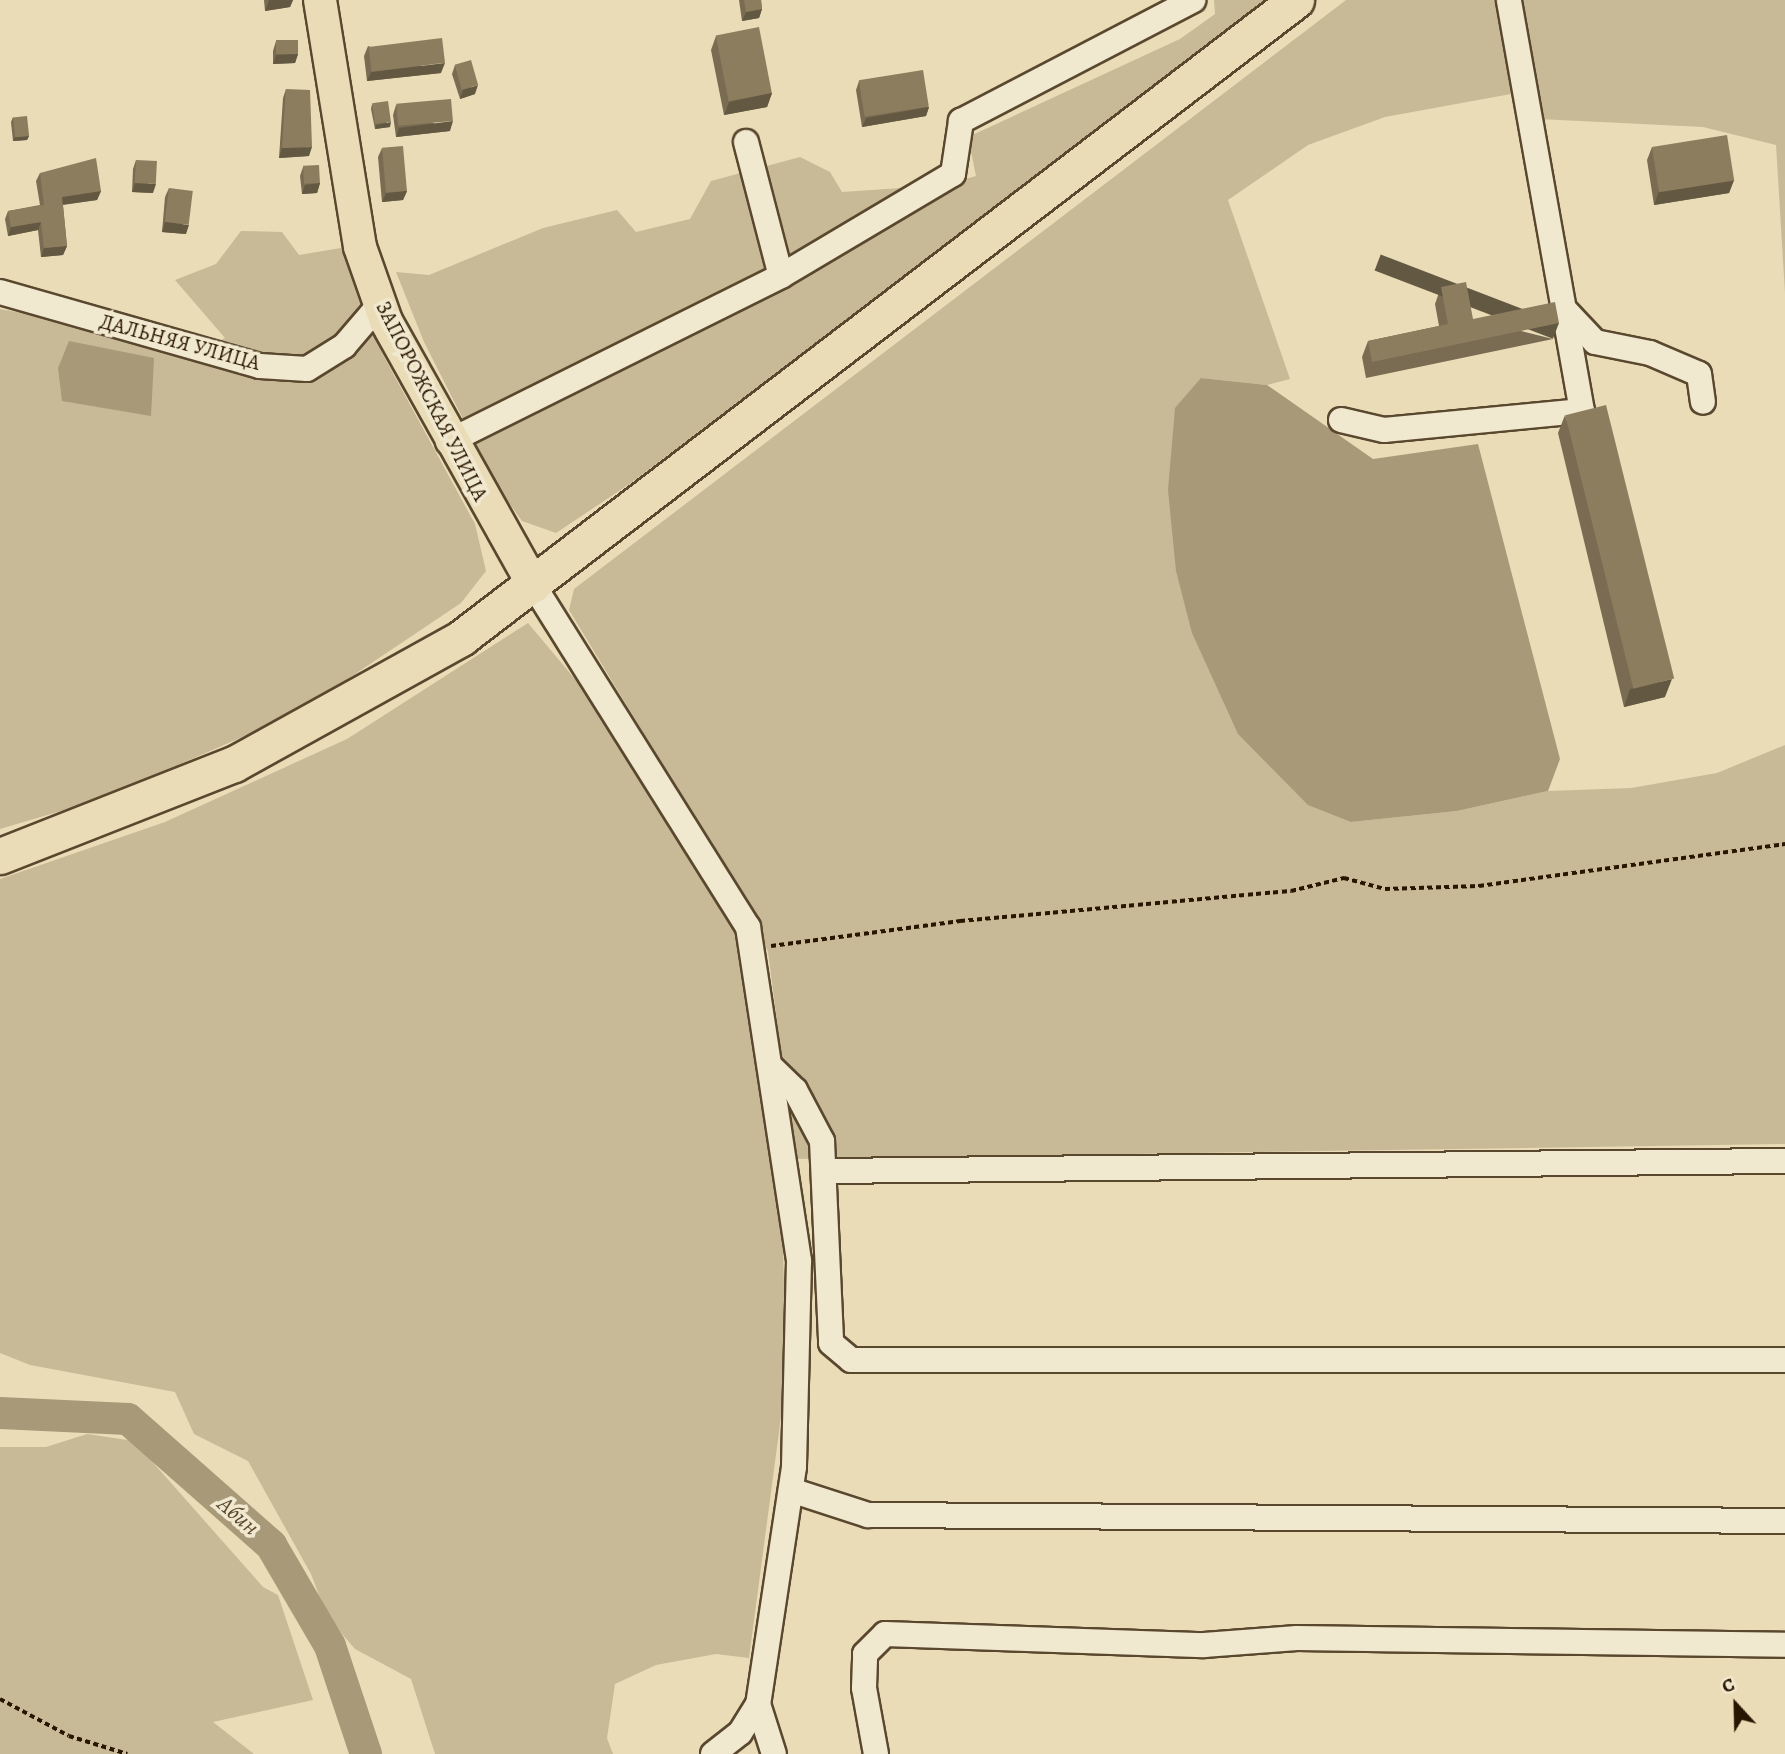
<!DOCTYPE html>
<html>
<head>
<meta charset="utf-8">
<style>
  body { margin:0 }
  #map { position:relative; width:1785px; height:1754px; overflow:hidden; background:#e9dcb6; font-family:Alegreya,serif }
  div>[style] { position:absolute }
  .green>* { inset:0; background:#c8ba97 }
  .water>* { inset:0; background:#a89978 }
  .river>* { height:32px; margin:-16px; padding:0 16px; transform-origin:16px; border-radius:16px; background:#a89978 }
  .path>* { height:3.5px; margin-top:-1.75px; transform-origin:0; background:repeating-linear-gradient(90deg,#291601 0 5px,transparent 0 8.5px) }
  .roads { filter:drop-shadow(2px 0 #59482e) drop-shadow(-2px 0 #59482e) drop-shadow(0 2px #59482e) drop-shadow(0 -2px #59482e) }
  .minor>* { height:24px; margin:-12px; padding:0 12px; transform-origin:12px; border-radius:12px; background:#f1e8d0 }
  .major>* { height:32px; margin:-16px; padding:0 16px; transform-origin:16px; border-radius:16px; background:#e9dcb6 }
  .highway>* { height:35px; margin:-17.5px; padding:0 17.5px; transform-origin:17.5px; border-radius:17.5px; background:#e9dcb6 }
  .wall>* { inset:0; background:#796c52 }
  .shaded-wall>* { inset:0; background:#635842; transform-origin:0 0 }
  .building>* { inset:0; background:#8d7d5f; transform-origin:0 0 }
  span { translate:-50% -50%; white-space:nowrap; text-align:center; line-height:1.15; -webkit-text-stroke:7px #f1e8d0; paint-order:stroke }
  .street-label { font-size:21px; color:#291601 }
  .water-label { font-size:23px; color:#5c4a31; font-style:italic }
  .north { position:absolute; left:1701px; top:1670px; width:70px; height:70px; -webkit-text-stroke:5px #f1e8d0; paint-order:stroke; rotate:338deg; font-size:19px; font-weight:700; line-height:28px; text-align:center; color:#291601 }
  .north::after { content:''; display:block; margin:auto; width:24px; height:32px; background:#291601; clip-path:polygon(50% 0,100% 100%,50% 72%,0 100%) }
</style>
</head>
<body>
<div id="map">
  <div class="green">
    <i style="clip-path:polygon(1214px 0,1270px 0,631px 483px,556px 533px,522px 521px,497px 486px,424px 342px,396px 272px,429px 275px,543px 228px,617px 210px,636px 232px,690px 219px,711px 181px,800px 157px,830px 172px,842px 192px,945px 185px,976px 176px,968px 137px,1180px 39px,1215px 14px)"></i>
    <i style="clip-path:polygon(1346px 0,1501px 0,1511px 94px,1385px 117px,1308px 145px,1228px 200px,1290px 379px,1267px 385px,1201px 378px,1351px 822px,1457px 811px,1548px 791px,1631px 788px,1717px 773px,1785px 745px,1785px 1144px,795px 1159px,768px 952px,754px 916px,569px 610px,574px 589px)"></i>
    <i style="clip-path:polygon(1518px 0,1785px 0,1785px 293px,1776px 145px,1703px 127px,1539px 119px)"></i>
    <i style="clip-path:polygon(241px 231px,282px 232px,299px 255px,347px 247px,383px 355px,475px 524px,486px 571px,461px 603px,297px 713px,98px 800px,0 829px,0 309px,101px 327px,186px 357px,225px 338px,175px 280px,216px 264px)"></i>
    <i style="clip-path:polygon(528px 623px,590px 697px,731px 919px,746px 962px,756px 1068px,782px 1200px,786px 1379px,749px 1658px,716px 1654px,656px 1665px,615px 1684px,607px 1738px,613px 1754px,435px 1754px,411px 1679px,355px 1649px,328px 1618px,311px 1574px,248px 1461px,194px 1434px,175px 1392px,30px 1365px,0 1353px,0 879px,165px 822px,347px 739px)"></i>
    <i style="clip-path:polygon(87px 1434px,134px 1441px,263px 1587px,278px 1595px,313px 1700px,213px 1722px,254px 1754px,0 1754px,0 1447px,46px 1447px)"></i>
  </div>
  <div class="water">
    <i style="clip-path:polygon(69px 341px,154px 358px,151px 416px,62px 401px,58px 368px)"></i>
    <i style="clip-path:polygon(1201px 378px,1267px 385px,1373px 459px,1478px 444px,1560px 759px,1548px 791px,1457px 811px,1351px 822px,1308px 805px,1238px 734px,1192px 633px,1176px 571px,1168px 490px,1175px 408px)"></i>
  </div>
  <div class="river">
    <i style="left:0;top:1413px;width:128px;rotate:2.7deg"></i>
    <i style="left:128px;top:1419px;width:191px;rotate:41.4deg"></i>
    <i style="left:271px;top:1545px;width:117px;rotate:59.7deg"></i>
    <i style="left:330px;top:1646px;width:114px;rotate:71.6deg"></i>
  </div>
  <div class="path">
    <i style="left:771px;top:946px;width:191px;rotate:-7.5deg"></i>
    <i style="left:960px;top:921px;width:332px;rotate:-5.2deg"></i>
    <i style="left:1291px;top:891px;width:55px;rotate:-13.8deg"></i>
    <i style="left:1344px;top:878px;width:42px;rotate:15deg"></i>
    <i style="left:1385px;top:889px;width:94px;rotate:-1.8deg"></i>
    <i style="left:1479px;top:886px;width:309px;rotate:-7.8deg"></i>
    <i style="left:0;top:1699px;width:78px;rotate:28.2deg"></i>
    <i style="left:69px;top:1736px;width:61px;rotate:17.2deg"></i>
  </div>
  <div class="roads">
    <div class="minor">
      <i style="left:746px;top:142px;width:138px;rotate:75.4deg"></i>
      <i style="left:0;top:292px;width:270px;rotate:15.9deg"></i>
      <i style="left:260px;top:366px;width:47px;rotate:3.7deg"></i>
      <i style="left:307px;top:369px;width:44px;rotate:-31.9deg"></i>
      <i style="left:344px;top:346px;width:55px;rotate:-49.4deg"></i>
      <i style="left:1564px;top:309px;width:45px;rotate:46.8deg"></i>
      <i style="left:1595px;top:342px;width:56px;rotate:11.3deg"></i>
      <i style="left:1650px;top:353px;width:53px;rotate:23.2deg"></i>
      <i style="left:1699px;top:374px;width:28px;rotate:82deg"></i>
      <i style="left:1341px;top:420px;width:44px;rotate:13.1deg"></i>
      <i style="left:1384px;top:430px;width:199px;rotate:-5.5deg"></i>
      <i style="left:1582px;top:411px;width:417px;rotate:-100.1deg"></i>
      <i style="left:448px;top:442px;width:372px;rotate:-26.5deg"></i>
      <i style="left:781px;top:276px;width:200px;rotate:-30.7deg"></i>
      <i style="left:953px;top:174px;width:54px;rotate:-81.4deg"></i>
      <i style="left:961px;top:121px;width:262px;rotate:-27.5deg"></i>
      <i style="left:534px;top:586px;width:403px;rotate:57.9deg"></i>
      <i style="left:748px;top:927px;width:338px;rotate:81.3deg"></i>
      <i style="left:799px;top:1261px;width:206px;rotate:91.4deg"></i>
      <i style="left:794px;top:1467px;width:240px;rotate:98.6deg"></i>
      <i style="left:758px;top:1704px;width:52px;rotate:72.3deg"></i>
      <i style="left:772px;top:1068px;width:32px;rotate:44deg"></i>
      <i style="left:795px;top:1090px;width:58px;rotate:62.1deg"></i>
      <i style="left:822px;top:1141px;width:202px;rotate:87.4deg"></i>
      <i style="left:831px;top:1343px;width:26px;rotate:40deg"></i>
      <i style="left:851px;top:1360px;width:934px"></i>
      <i style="left:826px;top:1171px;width:959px;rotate:-0.6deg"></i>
      <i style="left:791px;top:1490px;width:81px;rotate:18deg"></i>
      <i style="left:868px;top:1515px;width:917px;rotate:0.37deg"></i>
      <i style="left:713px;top:1754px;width:34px;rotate:-38deg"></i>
      <i style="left:740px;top:1733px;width:34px;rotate:-58deg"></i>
      <i style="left:876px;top:1754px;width:67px;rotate:-100.3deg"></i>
      <i style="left:864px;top:1688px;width:34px;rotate:-88deg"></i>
      <i style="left:865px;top:1654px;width:28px;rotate:-45deg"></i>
      <i style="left:885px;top:1634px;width:319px;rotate:2deg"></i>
      <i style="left:1204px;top:1645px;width:93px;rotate:-4.3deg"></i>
      <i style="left:1297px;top:1638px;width:488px;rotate:0.8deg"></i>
    </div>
    <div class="major">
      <i style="left:320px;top:0;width:250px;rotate:80.8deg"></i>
      <i style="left:360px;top:247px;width:78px;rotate:70.6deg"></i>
      <i style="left:386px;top:321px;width:304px;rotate:60.8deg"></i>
    </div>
    <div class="highway">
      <i style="left:0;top:856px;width:251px;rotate:-21.5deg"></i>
      <i style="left:234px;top:764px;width:260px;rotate:-29deg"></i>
      <i style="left:461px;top:638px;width:1051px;rotate:-37.38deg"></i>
    </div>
  </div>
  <div class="wall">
    <i style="clip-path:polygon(264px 0,293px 0,290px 7px,265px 11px)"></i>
    <i style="clip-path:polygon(739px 0,761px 0,762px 9px,759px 18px,742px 21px)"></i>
    <i style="clip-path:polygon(716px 36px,772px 93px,767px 107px,724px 115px,711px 50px)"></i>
    <i style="clip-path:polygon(276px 41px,298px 54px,295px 63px,273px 64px,273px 51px)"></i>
    <i style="clip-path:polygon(368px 46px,441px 73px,367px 81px,364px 56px)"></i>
    <i style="clip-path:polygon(455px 65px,475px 94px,460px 99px,452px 74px)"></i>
    <i style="clip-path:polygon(859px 81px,929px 107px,926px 116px,862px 127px,856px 90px)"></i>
    <i style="clip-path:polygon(286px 89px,309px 156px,279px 158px,283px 98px)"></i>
    <i style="clip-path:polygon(372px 104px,390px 127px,375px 129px,371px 109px)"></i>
    <i style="clip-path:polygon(396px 105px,450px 131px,396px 137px,393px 115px)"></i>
    <i style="clip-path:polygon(13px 117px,29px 136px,27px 140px,13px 141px,11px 122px)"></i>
    <i style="clip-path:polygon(1652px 147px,1734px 180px,1729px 193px,1654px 205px,1647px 160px)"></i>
    <i style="clip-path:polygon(382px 148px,407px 191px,403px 200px,382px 202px,378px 157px)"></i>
    <i style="clip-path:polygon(136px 160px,153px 193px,132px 192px,133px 169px)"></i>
    <i style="clip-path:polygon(303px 167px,320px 183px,317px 193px,302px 194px,300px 176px)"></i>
    <i style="clip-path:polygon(40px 173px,101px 191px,97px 200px,63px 205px,67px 246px,63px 255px,41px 257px,38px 230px,8px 236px,5px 219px,8px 211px,40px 205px,36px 181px)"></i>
    <i style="clip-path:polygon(169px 188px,186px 234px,162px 232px,165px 197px)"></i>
    <i style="clip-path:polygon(1441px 287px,1473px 319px,1553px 339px,1366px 378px,1362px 357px,1368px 341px,1439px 326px,1435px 304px)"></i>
    <i style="clip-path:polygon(1565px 415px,1665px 697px,1624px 707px,1558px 433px)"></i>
  </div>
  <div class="shaded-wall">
    <i style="clip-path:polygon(269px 0,293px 0,290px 7px,265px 11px)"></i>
    <i style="clip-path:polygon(762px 9px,759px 18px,742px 21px,746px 12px)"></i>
    <i style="clip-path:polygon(298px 54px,295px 63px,273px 64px,276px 55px)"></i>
    <i style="clip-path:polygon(445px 63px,441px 73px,367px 81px,371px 72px)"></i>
    <i style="clip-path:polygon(478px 85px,475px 94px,460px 99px,463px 90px)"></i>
    <i style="clip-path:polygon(772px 93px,767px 107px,724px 115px,729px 102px)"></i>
    <i style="clip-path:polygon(929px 107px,926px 116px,862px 127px,866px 118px)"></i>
    <i style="clip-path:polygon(453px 121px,450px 131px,396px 137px,399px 128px)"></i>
    <i style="clip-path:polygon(391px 122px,390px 127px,375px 129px,376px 125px)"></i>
    <i style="clip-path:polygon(29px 136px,27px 140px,13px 141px,15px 137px)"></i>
    <i style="clip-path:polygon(312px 147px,309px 156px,279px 158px,282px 148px)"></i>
    <i style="clip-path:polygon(1734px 180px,1729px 193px,1654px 205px,1659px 191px)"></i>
    <i style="clip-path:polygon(135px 183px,156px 184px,153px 193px,132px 192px)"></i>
    <i style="clip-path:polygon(320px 183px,317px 193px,302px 194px,305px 185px)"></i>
    <i style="clip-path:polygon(101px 191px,97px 200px,59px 205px,62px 197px)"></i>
    <i style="clip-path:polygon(407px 191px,403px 200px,382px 202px,386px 193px)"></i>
    <i style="clip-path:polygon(41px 222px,38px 230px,8px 236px,11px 227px)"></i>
    <i style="clip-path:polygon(165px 222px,189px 225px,186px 234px,162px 232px)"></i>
    <i style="clip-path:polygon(67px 246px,63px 255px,41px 257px,44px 248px)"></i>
    <i style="left:1559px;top:323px;width:17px;height:191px;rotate:111deg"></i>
    <i style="clip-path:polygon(1672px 679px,1665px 697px,1624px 707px,1630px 689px)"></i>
  </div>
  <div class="building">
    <i style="clip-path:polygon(744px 0,761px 0,762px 9px,746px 12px)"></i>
    <i style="left:759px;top:27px;width:67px;height:44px;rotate:79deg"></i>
    <i style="left:442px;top:38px;width:25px;height:74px;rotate:83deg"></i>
    <i style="left:298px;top:40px;width:14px;height:22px;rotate:90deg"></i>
    <i style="left:471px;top:60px;width:26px;height:17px;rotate:74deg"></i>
    <i style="left:923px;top:70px;width:37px;height:65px;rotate:81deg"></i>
    <i style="clip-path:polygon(286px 89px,310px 90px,312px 147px,282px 148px)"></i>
    <i style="left:451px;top:99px;width:22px;height:55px;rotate:85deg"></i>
    <i style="left:388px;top:101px;width:21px;height:16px;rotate:82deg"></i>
    <i style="left:27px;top:116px;width:20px;height:14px;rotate:84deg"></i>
    <i style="left:1727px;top:135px;width:46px;height:76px;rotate:81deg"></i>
    <i style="left:403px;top:146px;width:45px;height:21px;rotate:85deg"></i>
    <i style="clip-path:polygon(96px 158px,101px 191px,62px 197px,67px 246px,44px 248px,41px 222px,11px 227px,8px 211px,44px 205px,40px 173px)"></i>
    <i style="left:136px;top:160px;width:21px;height:23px;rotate:3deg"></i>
    <i style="left:319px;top:165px;width:18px;height:16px;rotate:87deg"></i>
    <i style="left:169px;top:188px;width:24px;height:34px;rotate:7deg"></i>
    <i style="clip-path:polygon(1466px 282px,1473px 319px,1555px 302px,1559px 323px,1372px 362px,1368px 341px,1448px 324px,1441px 287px)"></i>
    <i style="left:1606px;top:405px;width:282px;height:42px;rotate:76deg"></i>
  </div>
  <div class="street-label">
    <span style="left:180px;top:342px;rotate:15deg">ДАЛЬНЯЯ УЛИЦА</span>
    <span style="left:432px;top:401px;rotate:63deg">ЗАПОРОЖСКАЯ УЛИЦА</span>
  </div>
  <div class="water-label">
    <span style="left:238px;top:1516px;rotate:41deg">Абин</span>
  </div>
  <div class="north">С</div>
</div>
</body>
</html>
